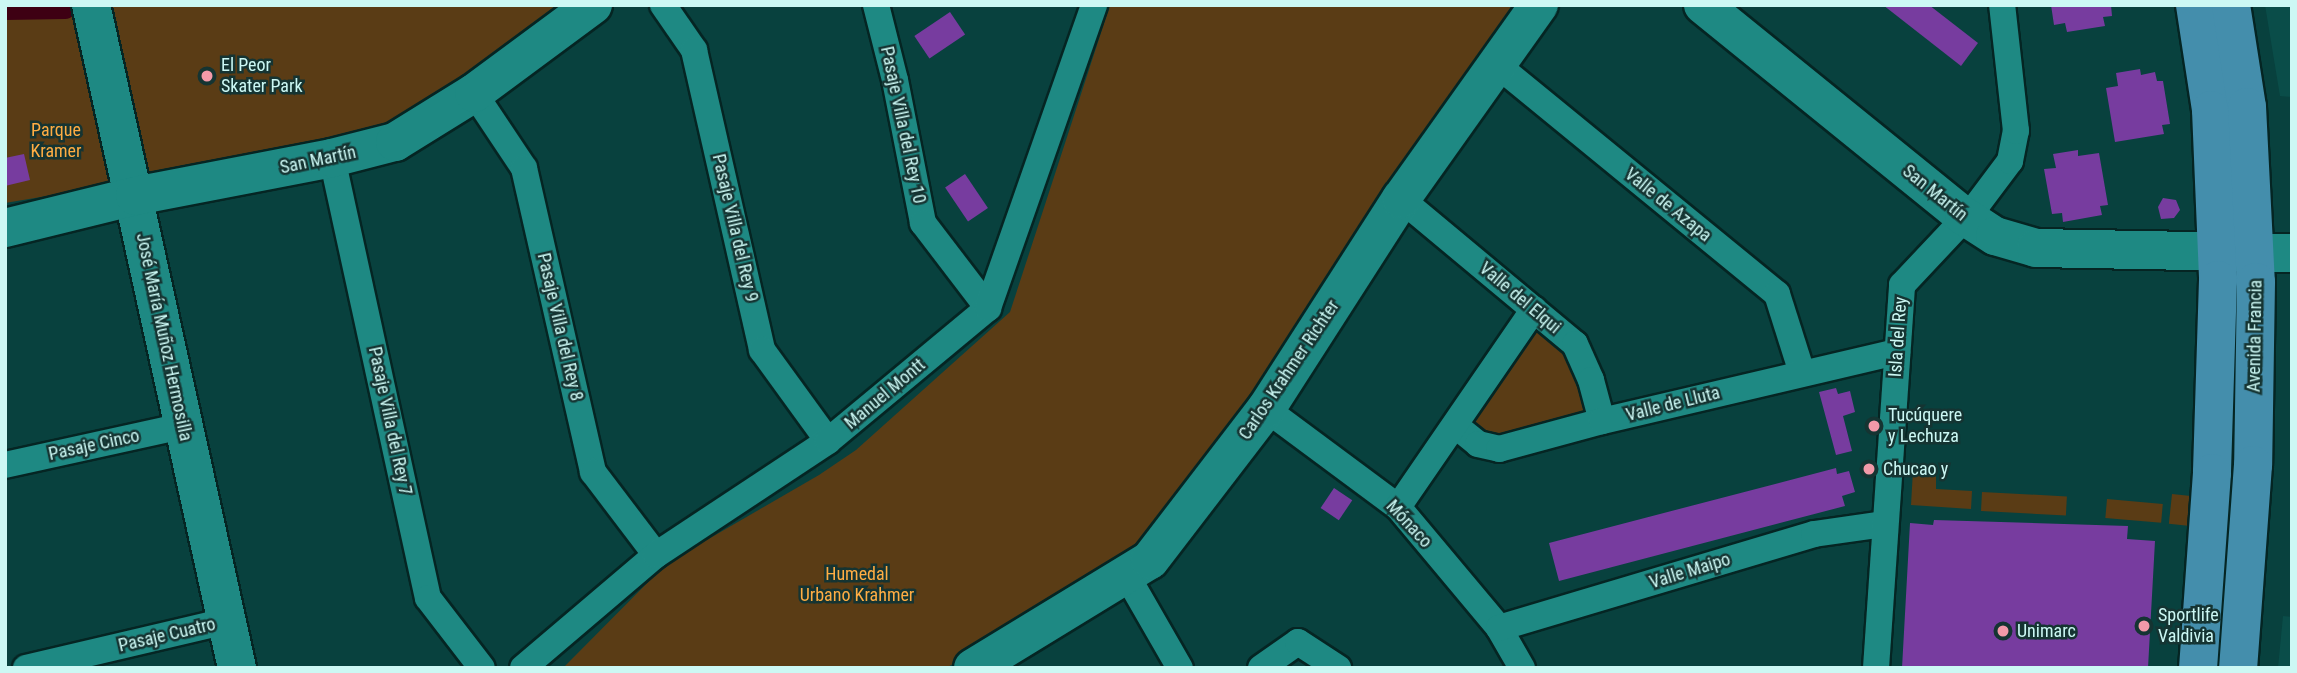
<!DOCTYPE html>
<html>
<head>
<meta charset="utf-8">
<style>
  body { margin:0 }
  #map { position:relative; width:2297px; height:673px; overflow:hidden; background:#08413e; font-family:"Roboto Condensed",sans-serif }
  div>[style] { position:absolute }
  .built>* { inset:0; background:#0a4d49 }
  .green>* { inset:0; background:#5a3c15; transform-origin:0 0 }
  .canal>* { height:24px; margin:-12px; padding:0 12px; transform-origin:12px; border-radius:12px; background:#3e0013 }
  .building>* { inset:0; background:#773c9f; transform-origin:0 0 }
  .roads { filter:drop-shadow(2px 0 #052523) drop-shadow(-2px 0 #052523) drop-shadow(0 2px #052523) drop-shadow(0 -2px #052523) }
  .street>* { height:26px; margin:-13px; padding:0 13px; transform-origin:13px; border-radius:13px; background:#1e8983 }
  .secondary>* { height:38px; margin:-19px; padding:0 19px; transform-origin:19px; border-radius:19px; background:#1e8983 }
  .primary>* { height:38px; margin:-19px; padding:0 19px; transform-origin:19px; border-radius:19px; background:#448eac }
  .dots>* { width:19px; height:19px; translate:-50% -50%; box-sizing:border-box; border:4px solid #153432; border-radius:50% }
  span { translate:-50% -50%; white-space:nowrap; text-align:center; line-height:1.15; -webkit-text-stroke:5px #153432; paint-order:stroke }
  .poi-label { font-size:18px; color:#ccf8f4 }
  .left { translate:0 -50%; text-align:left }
  .street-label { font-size:18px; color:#ccf8f4 }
  .park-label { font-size:18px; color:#ffad43 }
  .frame { position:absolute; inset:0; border:7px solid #ccf8f4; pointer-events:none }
</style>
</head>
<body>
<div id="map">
  <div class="built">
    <i style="clip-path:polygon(2265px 5px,2292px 5px,2292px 97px,2280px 96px)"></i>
    <i style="clip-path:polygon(2283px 616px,2292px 617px,2292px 668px,2278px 668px)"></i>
  </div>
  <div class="green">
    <i style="clip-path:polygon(5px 5px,576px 5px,402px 125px,59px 197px,53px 195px,5px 203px)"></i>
    <i style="clip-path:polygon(1110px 5px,1527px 5px,1140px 555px,946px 668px,563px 668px,667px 563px,819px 475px,856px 450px,1010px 312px)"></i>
    <i style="clip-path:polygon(1542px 326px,1572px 350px,1591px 402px,1584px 420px,1497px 443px,1473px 431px,1471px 415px,1529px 329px)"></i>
    <i style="clip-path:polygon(1913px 470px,1936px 472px,1936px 489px,1972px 491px,1971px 509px,1911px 505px)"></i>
    <i style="left:1982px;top:492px;width:85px;height:19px;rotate:3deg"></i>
    <i style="left:2172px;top:494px;width:19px;height:30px;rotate:6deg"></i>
    <i style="left:2107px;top:499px;width:56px;height:19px;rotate:5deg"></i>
  </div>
  <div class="canal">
    <i style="left:5px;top:8px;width:60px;rotate:-1deg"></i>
  </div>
  <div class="building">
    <i style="clip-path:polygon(1883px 5px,1929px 5px,1978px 43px,1961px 66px)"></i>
    <i style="clip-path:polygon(2051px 5px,2111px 5px,2112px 16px,2103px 17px,2105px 26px,2067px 32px,2065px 23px,2054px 25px)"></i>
    <i style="left:950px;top:12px;width:27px;height:43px;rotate:56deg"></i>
    <i style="clip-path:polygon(2140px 69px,2141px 75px,2155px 72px,2157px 81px,2163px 81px,2170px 124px,2162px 125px,2164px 134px,2115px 142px,2106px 88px,2118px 86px,2116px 73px)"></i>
    <i style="clip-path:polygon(2078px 150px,2078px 156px,2099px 153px,2108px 205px,2100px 206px,2102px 215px,2063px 222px,2062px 213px,2052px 214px,2044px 169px,2056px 168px,2053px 154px)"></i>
    <i style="clip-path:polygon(24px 154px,30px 180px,5px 186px,5px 158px)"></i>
    <i style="left:965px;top:174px;width:41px;height:24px;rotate:56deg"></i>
    <i style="clip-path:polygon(2163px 198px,2176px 200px,2180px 210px,2174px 218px,2161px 219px,2158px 207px)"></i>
    <i style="clip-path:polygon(1836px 388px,1838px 394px,1850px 391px,1855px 412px,1843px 416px,1852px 451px,1836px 455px,1819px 392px)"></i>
    <i style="clip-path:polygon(1836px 468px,1837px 474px,1849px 471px,1855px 492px,1842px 496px,1845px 506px,1559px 581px,1549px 543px)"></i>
    <i style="left:1334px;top:488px;width:22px;height:24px;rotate:34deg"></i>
    <i style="clip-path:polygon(1934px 520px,2128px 526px,2127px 539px,2155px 541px,2148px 668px,1902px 668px,1910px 523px,1933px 525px)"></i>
  </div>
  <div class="roads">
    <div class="street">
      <i style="left:663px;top:5px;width:55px;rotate:55.4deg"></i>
      <i style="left:694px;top:50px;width:308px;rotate:77.2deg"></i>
      <i style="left:762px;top:350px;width:112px;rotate:54deg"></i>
      <i style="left:876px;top:5px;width:77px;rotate:75.8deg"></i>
      <i style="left:895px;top:80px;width:146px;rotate:78.9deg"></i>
      <i style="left:923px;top:223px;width:107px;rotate:52.6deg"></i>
      <i style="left:1496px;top:64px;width:363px;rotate:39.3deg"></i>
      <i style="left:1777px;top:294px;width:83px;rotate:72.4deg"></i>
      <i style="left:474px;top:93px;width:90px;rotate:56.3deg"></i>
      <i style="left:524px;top:168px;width:312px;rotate:77.2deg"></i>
      <i style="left:593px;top:472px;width:104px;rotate:52.8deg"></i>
      <i style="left:332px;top:158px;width:450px;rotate:77.7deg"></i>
      <i style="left:428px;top:598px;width:88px;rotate:52.4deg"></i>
      <i style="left:1401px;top:199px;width:226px;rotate:39.8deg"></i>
      <i style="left:1575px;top:344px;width:39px;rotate:66deg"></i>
      <i style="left:1591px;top:380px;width:42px;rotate:75deg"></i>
      <i style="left:1266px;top:409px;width:164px;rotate:36.6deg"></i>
      <i style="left:1398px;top:507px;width:158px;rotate:50.1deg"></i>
      <i style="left:1499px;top:628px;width:46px;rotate:60.1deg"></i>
      <i style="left:1456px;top:426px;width:28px;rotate:39deg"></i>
      <i style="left:1478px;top:444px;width:22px;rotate:13deg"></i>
      <i style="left:1499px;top:449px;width:107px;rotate:-15.2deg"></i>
      <i style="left:1602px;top:421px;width:303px;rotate:-13.2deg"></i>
      <i style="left:5px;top:465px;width:181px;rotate:-12.4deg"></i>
      <i style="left:1398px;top:507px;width:240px;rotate:-55.5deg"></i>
      <i style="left:1127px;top:576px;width:106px;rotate:60.1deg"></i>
      <i style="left:1499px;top:628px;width:329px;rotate:-16.6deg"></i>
      <i style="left:1814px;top:534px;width:70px;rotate:-8.2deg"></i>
      <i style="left:26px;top:668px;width:206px;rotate:-13.2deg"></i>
      <i style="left:523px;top:668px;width:175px;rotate:-40.4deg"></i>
      <i style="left:656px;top:555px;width:206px;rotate:-33.5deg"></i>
      <i style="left:828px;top:441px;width:208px;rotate:-39.7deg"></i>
      <i style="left:988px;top:308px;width:321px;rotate:-70.7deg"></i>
      <i style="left:1261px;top:668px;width:45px;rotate:-35.1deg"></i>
      <i style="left:1298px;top:642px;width:48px;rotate:33deg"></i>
      <i style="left:1876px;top:668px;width:384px;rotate:-86.1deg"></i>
      <i style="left:1902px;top:285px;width:110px;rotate:-46.8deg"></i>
      <i style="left:1977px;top:205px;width:55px;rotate:-53.1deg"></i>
      <i style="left:2010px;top:161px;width:31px;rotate:-79deg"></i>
      <i style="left:2016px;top:131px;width:127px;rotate:-96.3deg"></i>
    </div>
    <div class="secondary">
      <i style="left:91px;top:5px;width:679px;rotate:77.58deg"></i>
      <i style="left:1703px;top:5px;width:336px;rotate:39deg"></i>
      <i style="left:1964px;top:216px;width:37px;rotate:33deg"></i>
      <i style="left:1995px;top:236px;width:43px;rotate:16.3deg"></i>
      <i style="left:2036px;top:248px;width:256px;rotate:1.1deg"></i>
      <i style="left:5px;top:228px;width:134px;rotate:-13.8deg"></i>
      <i style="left:135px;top:196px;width:201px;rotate:-10.9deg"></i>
      <i style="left:332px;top:158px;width:65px;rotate:-14.3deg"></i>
      <i style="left:395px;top:142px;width:93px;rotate:-31.8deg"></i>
      <i style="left:474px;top:93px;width:148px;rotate:-36.5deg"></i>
      <i style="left:973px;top:668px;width:207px;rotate:-31.4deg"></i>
      <i style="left:1150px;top:560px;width:190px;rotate:-52.5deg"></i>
      <i style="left:1266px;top:409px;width:250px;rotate:-57.3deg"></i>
      <i style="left:1401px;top:199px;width:238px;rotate:-54.6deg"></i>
    </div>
    <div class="primary">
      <i style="left:2195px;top:5px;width:106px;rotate:81.3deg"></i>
      <i style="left:2211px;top:110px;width:170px;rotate:87.6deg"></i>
      <i style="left:2218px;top:280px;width:193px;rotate:91.8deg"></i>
      <i style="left:2212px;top:473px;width:196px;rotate:94.1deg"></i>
      <i style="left:2231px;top:5px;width:103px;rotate:81.1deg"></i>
      <i style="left:2247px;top:107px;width:175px;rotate:87.1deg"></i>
      <i style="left:2256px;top:282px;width:183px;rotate:90.9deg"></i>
      <i style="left:2253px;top:465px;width:204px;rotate:94.2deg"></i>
    </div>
  </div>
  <div class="dots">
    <i style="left:207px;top:76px;background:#f39aa9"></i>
    <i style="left:1874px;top:426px;background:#f39aa9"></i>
    <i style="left:1869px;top:469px;background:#f39aa9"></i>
    <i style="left:2144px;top:626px;background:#f39aa9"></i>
    <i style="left:2003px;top:631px;background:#f39aa9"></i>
  </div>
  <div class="poi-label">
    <span class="left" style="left:221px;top:76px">El Peor<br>Skater Park</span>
    <span class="left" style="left:1888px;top:426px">Tucúquere<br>y Lechuza</span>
    <span class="left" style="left:1883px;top:469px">Chucao y</span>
    <span class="left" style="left:2158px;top:626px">Sportlife<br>Valdivia</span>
    <span class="left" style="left:2017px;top:631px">Unimarc</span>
  </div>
  <div class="street-label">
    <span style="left:903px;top:125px;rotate:78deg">Pasaje Villa del Rey 10</span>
    <span style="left:318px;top:160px;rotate:-12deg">San Martín</span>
    <span style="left:1935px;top:193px;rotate:39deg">San Martín</span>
    <span style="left:1668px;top:205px;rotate:39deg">Valle de Azapa</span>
    <span style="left:735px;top:228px;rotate:77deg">Pasaje Villa del Rey 9</span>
    <span style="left:1520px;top:298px;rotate:40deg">Valle del Elqui</span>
    <span style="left:560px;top:327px;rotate:77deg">Pasaje Villa del Rey 8</span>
    <span style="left:2255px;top:336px;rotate:-89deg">Avenida Francia</span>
    <span style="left:164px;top:337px;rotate:78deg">José María Muñoz Hermosilla</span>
    <span style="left:1898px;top:337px;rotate:-86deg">Isla del Rey</span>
    <span style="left:1289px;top:370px;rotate:-56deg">Carlos Krahmer Richter</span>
    <span style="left:885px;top:394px;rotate:-40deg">Manuel Montt</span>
    <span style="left:1673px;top:404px;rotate:-14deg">Valle de Lluta</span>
    <span style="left:390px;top:421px;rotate:78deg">Pasaje Villa del Rey 7</span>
    <span style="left:94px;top:445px;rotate:-12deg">Pasaje Cinco</span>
    <span style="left:1409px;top:524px;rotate:47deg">Mónaco</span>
    <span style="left:1690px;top:571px;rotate:-17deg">Valle Maipo</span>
    <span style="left:167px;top:635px;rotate:-13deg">Pasaje Cuatro</span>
  </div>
  <div class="park-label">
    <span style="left:56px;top:141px">Parque<br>Kramer</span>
    <span style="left:857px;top:585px">Humedal<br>Urbano Krahmer</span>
  </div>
  <div class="frame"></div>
</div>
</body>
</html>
